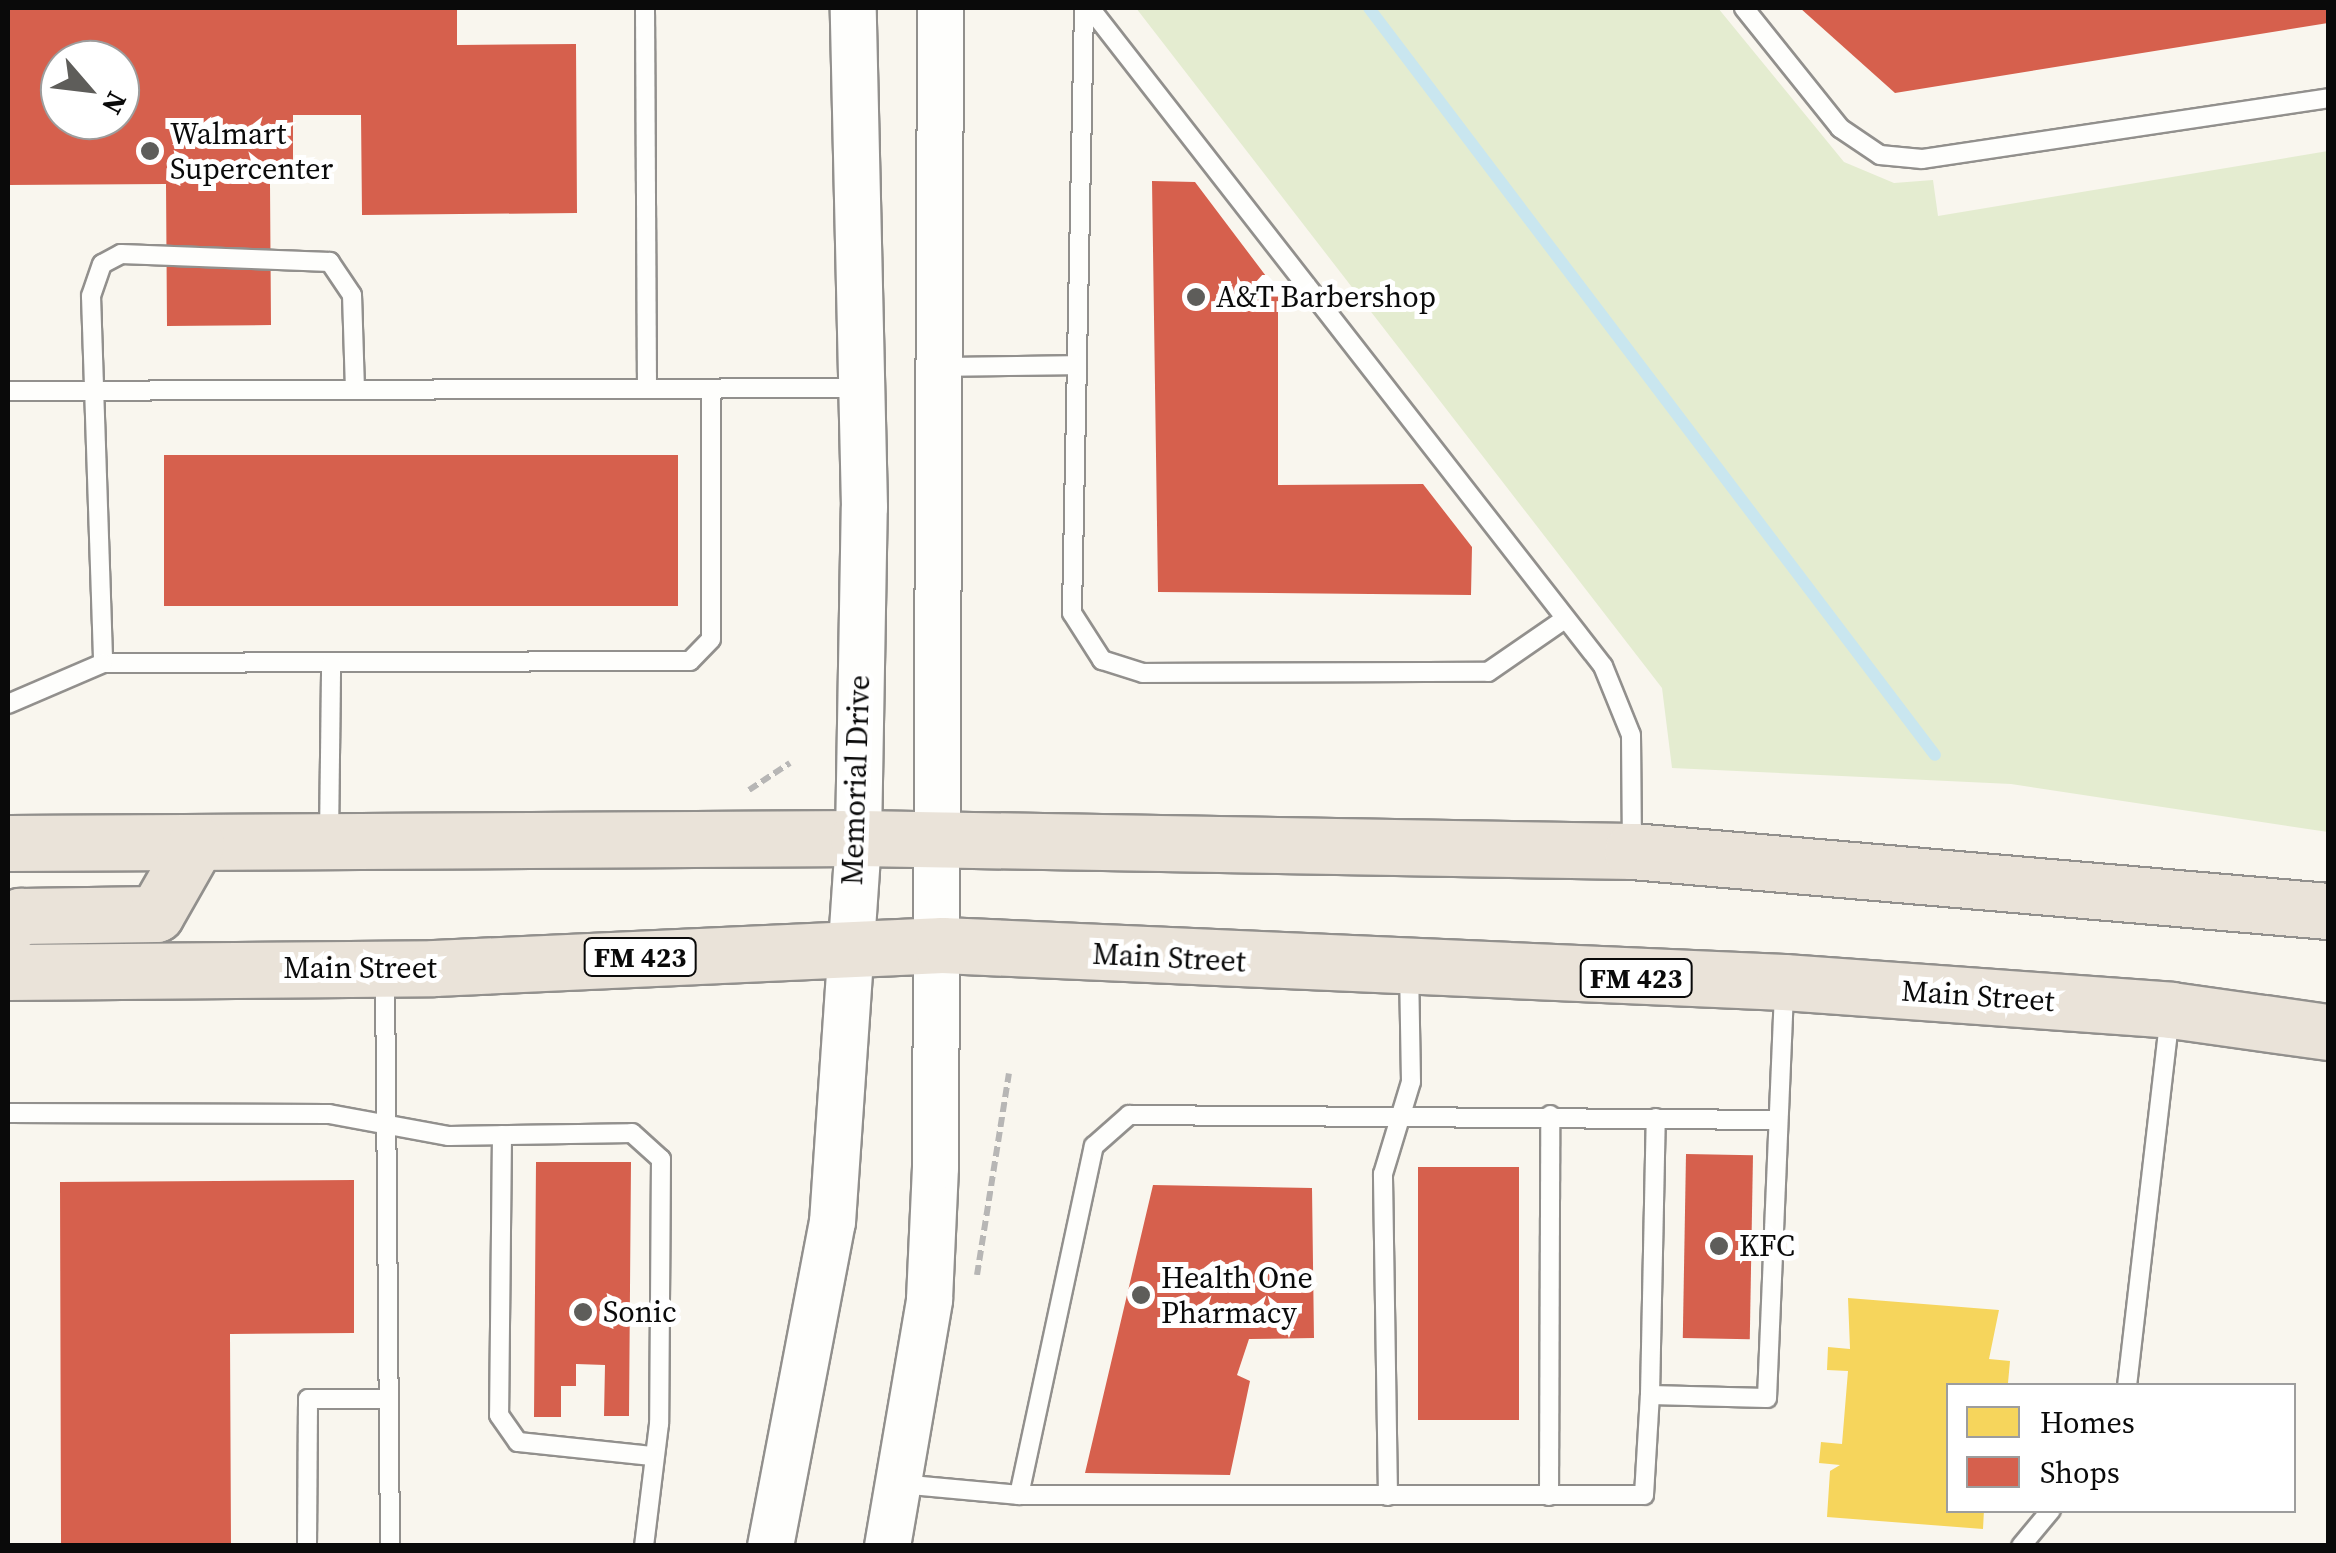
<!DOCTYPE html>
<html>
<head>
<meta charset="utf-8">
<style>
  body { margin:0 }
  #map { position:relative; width:2336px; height:1553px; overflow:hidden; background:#f9f6ee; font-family:"Source Serif 4",serif }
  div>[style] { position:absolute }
  .green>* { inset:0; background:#e4ecd0 }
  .homes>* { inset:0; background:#f6d55c }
  .shops>* { inset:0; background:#d6604d; transform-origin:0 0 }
  .stream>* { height:12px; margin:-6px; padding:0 6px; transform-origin:6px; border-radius:6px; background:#c9e6ef }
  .path>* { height:6px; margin-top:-3px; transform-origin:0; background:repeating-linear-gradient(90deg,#b7b6b5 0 10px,transparent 0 15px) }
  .roads { filter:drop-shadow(2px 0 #92908d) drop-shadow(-2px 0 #92908d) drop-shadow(0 2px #92908d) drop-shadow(0 -2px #92908d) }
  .service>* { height:18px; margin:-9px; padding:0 9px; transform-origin:9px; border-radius:9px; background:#fefefc }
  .tertiary>* { height:45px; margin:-22.5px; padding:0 22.5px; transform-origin:22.5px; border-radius:22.5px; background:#fefefc }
  .primary>* { height:55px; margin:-27.5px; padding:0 27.5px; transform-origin:27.5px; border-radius:27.5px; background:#eae3d9 }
  .dots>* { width:28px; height:28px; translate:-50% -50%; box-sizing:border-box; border:5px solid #fff; border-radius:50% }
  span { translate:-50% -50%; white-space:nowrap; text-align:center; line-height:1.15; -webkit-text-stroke:10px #fff; paint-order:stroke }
  .shield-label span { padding:2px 8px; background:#fff; border:2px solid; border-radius:8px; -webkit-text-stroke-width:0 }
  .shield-label { font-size:28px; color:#0a0a0a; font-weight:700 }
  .poi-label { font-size:30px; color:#0a0a0a }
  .left { translate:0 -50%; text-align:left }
  .street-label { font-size:30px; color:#0a0a0a }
  .frame { position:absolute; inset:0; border:10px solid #0a0a0a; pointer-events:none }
  .legend { position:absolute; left:1946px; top:1383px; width:350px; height:130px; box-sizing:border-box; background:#fff; border:2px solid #9d9d9d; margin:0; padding:12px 18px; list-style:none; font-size:30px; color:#0a0a0a }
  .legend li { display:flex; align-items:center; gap:20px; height:50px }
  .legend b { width:50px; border:2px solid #9d9d9d }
  .north { position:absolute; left:40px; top:40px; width:100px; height:100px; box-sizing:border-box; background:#fff; border:2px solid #9d9d9d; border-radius:50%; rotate:118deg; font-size:28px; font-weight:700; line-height:40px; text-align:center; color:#0a0a0a }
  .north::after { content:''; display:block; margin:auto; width:35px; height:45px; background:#5e5d5a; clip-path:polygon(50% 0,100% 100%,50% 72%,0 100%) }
</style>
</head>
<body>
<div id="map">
  <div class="green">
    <i style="clip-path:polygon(1136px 8px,1718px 8px,1844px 162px,1894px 183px,1933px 180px,1938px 216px,2328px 151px,2328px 832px,2011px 784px,1672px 768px,1662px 688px)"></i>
  </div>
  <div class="homes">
    <i style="clip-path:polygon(1848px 1298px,1999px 1310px,1989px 1359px,2010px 1361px,2008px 1383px,1948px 1386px,1948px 1510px,1984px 1510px,1983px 1529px,1827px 1517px,1830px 1471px,1840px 1465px,1819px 1463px,1821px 1442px,1842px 1444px,1848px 1371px,1827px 1370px,1828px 1347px,1850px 1349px)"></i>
  </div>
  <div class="shops">
    <i style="clip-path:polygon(evenodd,8px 8px,457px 8px,457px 45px,576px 44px,577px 213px,362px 215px,361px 115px,293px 115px,293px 183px,270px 183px,271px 325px,167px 326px,166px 184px,8px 185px,8px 8px,60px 60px,120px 60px,120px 120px,60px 120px,60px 60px)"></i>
    <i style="clip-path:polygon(1800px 8px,2328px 8px,2328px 23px,1895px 93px)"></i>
    <i style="clip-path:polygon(1152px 181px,1195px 182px,1278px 292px,1278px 485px,1423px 484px,1472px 547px,1471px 595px,1158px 592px)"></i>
    <i style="left:678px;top:455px;width:151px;height:514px;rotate:90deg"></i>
    <i style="left:1686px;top:1154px;width:67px;height:184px;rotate:1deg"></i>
    <i style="clip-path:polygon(536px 1162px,631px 1162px,629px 1416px,604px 1416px,605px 1365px,576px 1364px,576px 1386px,561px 1386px,561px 1417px,534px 1417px)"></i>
    <i style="left:1418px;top:1167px;width:101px;height:253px"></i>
    <i style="clip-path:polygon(354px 1180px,354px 1333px,230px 1334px,231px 1546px,61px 1546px,60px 1182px)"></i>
    <i style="clip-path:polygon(1153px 1185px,1312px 1188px,1314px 1338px,1249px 1339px,1237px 1375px,1250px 1381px,1230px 1475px,1085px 1473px)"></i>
  </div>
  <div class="stream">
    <i style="left:1369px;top:8px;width:937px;rotate:52.85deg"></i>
  </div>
  <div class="path">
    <i style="left:749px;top:790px;width:49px;rotate:-33.4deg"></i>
    <i style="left:977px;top:1275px;width:204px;rotate:-81deg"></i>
  </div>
  <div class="roads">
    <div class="service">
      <i style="left:645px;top:8px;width:379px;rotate:89.7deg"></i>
      <i style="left:1084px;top:8px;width:605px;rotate:91.14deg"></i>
      <i style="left:1072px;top:613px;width:56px;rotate:57.4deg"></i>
      <i style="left:1102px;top:660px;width:43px;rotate:17.6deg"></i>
      <i style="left:1143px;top:673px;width:345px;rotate:-0.2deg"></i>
      <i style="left:1488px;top:672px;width:90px;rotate:-34.6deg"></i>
      <i style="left:1090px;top:8px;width:834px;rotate:52.06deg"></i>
      <i style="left:1603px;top:666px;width:74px;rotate:67.9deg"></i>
      <i style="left:1631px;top:735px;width:111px;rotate:89.5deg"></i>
      <i style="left:1744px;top:8px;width:154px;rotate:51.3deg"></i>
      <i style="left:1840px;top:128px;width:48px;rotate:34deg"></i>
      <i style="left:1880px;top:155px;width:42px;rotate:5.4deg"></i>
      <i style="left:1922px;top:159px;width:411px;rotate:-8.5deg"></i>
      <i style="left:940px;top:367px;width:137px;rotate:-0.8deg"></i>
      <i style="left:355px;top:390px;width:95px;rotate:-91.8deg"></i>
      <i style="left:352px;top:295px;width:40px;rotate:-124deg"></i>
      <i style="left:330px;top:262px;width:209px;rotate:-177.8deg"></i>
      <i style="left:121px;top:254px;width:21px;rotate:152deg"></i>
      <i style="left:102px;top:264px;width:34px;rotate:109deg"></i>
      <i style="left:91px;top:296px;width:367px;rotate:88.1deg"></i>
      <i style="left:103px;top:663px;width:587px;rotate:-0.2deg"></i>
      <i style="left:690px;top:661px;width:30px;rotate:-46deg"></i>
      <i style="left:711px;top:639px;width:246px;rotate:-90deg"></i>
      <i style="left:8px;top:391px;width:848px;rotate:-0.2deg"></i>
      <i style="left:8px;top:704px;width:103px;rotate:-23.3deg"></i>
      <i style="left:329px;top:838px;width:175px;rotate:-89.3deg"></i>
      <i style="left:385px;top:976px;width:570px;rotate:89.5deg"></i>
      <i style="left:8px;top:1113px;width:321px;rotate:0.2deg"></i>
      <i style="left:329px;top:1114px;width:122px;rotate:10.4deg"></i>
      <i style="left:449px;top:1136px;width:183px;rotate:-0.9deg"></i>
      <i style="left:632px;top:1133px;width:39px;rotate:42deg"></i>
      <i style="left:661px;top:1159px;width:265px;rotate:90.4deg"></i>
      <i style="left:659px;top:1424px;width:123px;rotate:97deg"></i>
      <i style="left:502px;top:1135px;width:280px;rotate:90.6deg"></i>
      <i style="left:499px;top:1415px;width:33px;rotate:55deg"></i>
      <i style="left:518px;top:1442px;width:135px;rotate:6deg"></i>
      <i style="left:2127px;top:1386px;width:372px;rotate:-83.4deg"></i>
      <i style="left:1650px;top:1395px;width:277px;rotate:-88.8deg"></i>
      <i style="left:900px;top:1484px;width:120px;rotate:5.3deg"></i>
      <i style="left:1019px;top:1495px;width:625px"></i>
      <i style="left:1644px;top:1495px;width:100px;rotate:-86.6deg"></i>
      <i style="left:1650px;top:1395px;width:117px;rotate:1.5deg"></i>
      <i style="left:1767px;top:1398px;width:409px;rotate:-87.6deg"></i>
      <i style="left:1019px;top:1495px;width:357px;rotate:-77.9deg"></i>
      <i style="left:1094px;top:1146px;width:47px;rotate:-41.5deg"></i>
      <i style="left:1129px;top:1115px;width:648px;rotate:0.44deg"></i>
      <i style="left:1388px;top:1496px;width:322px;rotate:-90.9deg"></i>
      <i style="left:1383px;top:1174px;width:96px;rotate:-73.1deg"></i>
      <i style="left:1411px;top:1082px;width:110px;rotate:-91deg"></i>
      <i style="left:1549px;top:1496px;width:381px;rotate:-89.8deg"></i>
      <i style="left:307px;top:1546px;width:147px;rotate:-89.6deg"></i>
      <i style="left:308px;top:1399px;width:81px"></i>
      <i style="left:2021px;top:1546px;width:47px;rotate:-50.2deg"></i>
    </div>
    <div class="tertiary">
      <i style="left:770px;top:1546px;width:330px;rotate:-79.2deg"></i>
      <i style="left:832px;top:1222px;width:385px;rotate:-86.1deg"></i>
      <i style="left:858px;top:838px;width:331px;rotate:-89deg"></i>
      <i style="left:864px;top:507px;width:499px;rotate:-91.3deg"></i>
      <i style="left:887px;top:1546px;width:251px;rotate:-80.3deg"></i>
      <i style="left:929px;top:1299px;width:132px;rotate:-87.4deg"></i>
      <i style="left:935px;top:1167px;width:1159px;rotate:-89.75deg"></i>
    </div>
    <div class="primary">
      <i style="left:8px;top:843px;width:850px;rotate:-0.34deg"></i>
      <i style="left:858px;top:838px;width:774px;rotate:0.96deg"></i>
      <i style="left:1632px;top:851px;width:699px;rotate:4.93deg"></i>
      <i style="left:8px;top:926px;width:16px;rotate:-40deg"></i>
      <i style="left:20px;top:916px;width:136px;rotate:-0.8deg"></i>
      <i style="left:156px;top:914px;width:81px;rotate:-60.3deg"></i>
      <i style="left:8px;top:972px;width:426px;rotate:-0.5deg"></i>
      <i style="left:434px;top:968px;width:509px;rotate:-2.59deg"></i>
      <i style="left:942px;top:945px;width:843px;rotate:2.52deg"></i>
      <i style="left:1784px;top:982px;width:388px;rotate:4.1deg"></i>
      <i style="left:2171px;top:1010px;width:159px;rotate:8deg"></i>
    </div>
  </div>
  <div class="dots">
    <i style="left:150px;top:151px;background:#5e5d5a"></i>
    <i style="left:1196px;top:297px;background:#5e5d5a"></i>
    <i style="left:1719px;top:1246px;background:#5e5d5a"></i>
    <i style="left:1141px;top:1295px;background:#5e5d5a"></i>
    <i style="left:583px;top:1312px;background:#5e5d5a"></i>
  </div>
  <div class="shield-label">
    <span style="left:640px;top:957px">FM 423</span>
    <span style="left:1636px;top:978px">FM 423</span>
  </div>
  <div class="poi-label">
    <span class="left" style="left:170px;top:151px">Walmart<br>Supercenter</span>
    <span class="left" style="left:1216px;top:297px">A&amp;T Barbershop</span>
    <span class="left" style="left:1739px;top:1246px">KFC</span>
    <span class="left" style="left:1161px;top:1295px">Health One<br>Pharmacy</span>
    <span class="left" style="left:603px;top:1312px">Sonic</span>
  </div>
  <div class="street-label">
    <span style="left:856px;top:780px;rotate:-88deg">Memorial Drive</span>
    <span style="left:1169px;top:958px;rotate:3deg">Main Street</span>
    <span style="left:360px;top:968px">Main Street</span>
    <span style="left:1978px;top:996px;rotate:4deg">Main Street</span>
  </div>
  <div class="frame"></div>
  <ul class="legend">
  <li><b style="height:28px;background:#f6d55c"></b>Homes</li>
  <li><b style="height:28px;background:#d6604d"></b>Shops</li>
  </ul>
  <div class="north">N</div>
</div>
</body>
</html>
